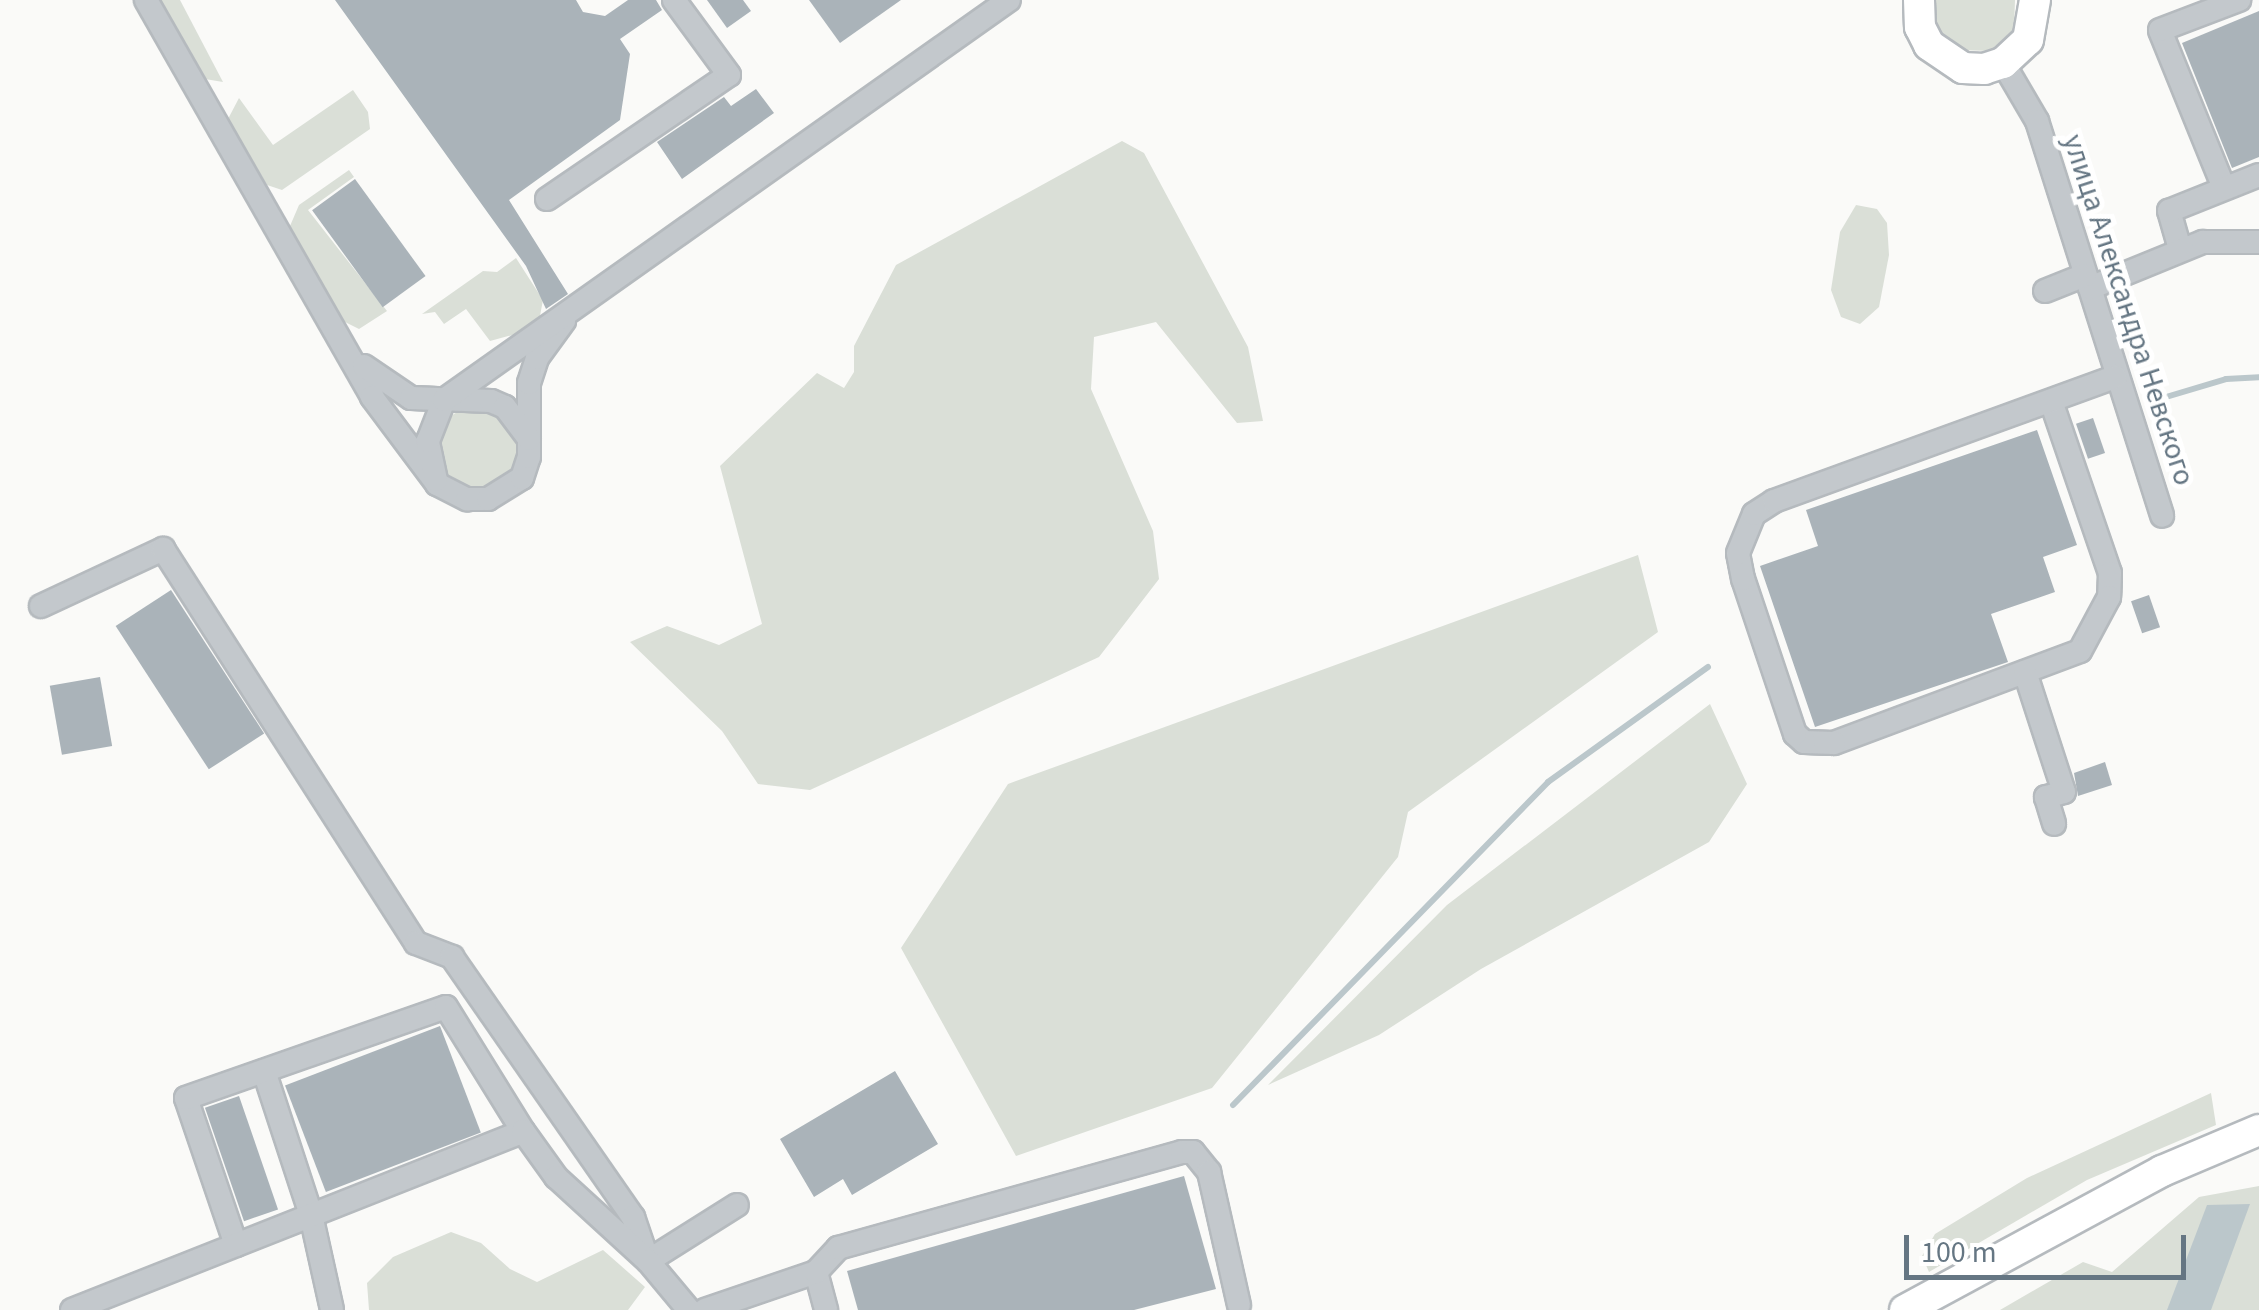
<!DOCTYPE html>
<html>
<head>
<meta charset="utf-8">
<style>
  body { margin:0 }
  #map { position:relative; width:2259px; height:1310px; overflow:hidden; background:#fafaf8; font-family:"Source Sans 3",sans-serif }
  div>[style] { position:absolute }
  .green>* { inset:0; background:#dadfd7 }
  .round { border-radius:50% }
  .water>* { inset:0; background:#bbc7cb }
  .stream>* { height:6px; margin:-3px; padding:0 3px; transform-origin:3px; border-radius:3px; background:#bbc7cb }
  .building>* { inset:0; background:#aab3b9; transform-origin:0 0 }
  .roads { filter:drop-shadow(2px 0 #b5babe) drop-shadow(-2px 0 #b5babe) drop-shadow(0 2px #b5babe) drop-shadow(0 -2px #b5babe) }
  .minor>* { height:22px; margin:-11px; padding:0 11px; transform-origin:11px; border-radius:11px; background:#c3c8cc }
  .major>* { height:30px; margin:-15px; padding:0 15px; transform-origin:15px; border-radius:15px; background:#fff }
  span { translate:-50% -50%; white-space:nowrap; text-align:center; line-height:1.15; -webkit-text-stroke:10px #fff; paint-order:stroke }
  .street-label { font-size:30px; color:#657683 }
  .scale { position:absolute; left:1904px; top:1235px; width:282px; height:45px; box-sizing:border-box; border:5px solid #657683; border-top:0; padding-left:12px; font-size:30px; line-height:35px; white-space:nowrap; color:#657683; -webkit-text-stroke:8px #fff; paint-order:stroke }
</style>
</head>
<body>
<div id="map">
  <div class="green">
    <i style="clip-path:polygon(159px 0,180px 0,223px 82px,205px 79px)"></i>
    <i style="clip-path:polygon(1936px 0,2015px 0,2014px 29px,1990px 51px,1958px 50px,1936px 26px)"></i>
    <i style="clip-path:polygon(353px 90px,368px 112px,370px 129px,282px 190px,267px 185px,228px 119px,239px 98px,273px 145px)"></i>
    <i style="clip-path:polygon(1122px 141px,1144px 153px,1248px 347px,1263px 421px,1237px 423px,1156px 322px,1094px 337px,1091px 389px,1153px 531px,1159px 579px,1099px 657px,810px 790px,758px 784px,722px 731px,630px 642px,667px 626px,719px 645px,762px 624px,720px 466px,817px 373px,844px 388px,854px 372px,854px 346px,896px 265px)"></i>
    <i style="clip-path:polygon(349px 170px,354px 177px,308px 210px,387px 311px,359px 329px,343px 321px,290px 226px,299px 205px)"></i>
    <i style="clip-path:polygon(1856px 205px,1877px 209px,1887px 223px,1889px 255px,1879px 307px,1860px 324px,1841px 317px,1831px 290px,1840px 232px)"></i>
    <i style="clip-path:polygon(516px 258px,543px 300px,539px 321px,527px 331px,490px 341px,466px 309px,444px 324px,435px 312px,422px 314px,483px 271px,497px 272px)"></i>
    <i class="round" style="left:436px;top:407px;width:82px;height:82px"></i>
    <i style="clip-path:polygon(1638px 555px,1658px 632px,1408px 812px,1398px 857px,1212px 1088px,1016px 1156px,901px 948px,1008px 784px)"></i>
    <i style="clip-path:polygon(1710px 704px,1747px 784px,1709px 842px,1481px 969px,1379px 1035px,1268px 1085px,1447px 905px)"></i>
    <i style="clip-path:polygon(2211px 1093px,2216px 1125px,2087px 1180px,1929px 1272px,1922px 1256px,1935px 1234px,2027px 1178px)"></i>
    <i style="clip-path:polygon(2259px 1186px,2259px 1310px,2000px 1310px,2083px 1262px,2112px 1272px,2199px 1197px)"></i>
    <i style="clip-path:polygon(451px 1232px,481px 1243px,510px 1269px,537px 1282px,603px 1250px,645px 1287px,628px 1310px,369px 1310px,367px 1283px,393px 1257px)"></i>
  </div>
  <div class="water">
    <i style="clip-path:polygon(2250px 1204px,2211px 1310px,2167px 1310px,2207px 1205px)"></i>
  </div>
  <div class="stream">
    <i style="left:2156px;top:400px;width:73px;rotate:-16.7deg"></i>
    <i style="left:2226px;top:379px;width:33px;rotate:-3deg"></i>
    <i style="left:1233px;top:1105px;width:451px;rotate:-45.7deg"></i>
    <i style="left:1548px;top:782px;width:197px;rotate:-35.7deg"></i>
  </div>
  <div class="building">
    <i style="clip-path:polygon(335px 0,576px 0,583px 12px,605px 16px,628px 0,656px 0,662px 10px,620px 39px,630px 54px,620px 120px,509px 200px,568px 294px,546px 309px,526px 266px)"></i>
    <i style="clip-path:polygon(707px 0,743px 0,751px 11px,727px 28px)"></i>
    <i style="clip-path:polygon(809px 0,901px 0,840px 43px)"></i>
    <i style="clip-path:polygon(2259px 11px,2259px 157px,2232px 168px,2182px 43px)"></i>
    <i style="clip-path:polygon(756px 89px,774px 113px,682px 179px,657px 142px,724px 97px,731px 106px)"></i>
    <i style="left:355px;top:179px;width:120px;height:53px;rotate:54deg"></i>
    <i style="left:2093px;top:418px;width:37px;height:18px;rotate:71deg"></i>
    <i style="clip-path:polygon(2037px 430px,2077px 545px,2043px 557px,2055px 592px,1991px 614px,2008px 662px,1815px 727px,1760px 566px,1818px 546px,1806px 510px)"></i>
    <i style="left:171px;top:590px;width:171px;height:66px;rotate:57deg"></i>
    <i style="left:2149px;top:595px;width:34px;height:19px;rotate:71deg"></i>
    <i style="left:100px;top:677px;width:70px;height:51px;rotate:80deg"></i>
    <i style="clip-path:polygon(2105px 762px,2112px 785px,2078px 796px,2074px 773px)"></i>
    <i style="left:440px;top:1026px;width:114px;height:166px;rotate:69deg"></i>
    <i style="clip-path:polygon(895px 1071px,938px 1144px,852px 1195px,843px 1179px,814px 1197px,780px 1139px)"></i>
    <i style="left:239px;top:1096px;width:120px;height:36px;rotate:71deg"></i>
    <i style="clip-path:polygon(1184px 1176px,1216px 1289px,1134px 1310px,858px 1310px,847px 1271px)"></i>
  </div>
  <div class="roads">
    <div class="minor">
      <i style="left:146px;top:0;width:457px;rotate:60.3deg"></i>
      <i style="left:372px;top:397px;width:109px;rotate:53.2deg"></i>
      <i style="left:437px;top:484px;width:34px;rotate:27deg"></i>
      <i style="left:467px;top:499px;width:21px"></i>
      <i style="left:488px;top:499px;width:40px;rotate:-32deg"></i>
      <i style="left:522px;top:478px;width:22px;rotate:-72deg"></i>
      <i style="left:529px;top:457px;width:74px;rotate:-90deg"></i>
      <i style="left:529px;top:383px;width:26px;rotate:-72deg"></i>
      <i style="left:537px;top:358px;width:46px;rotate:-53.9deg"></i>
      <i style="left:2003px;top:63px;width:67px;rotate:59.6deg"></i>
      <i style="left:2037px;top:121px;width:414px;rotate:72.4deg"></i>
      <i style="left:2224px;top:188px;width:170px;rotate:-112.1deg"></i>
      <i style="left:2160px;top:30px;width:85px;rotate:-20.8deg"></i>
      <i style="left:547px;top:199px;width:220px;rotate:-34.3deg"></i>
      <i style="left:729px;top:75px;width:93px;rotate:-126.3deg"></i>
      <i style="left:2180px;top:249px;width:40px;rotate:-106deg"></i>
      <i style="left:2169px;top:211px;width:97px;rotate:-21.8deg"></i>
      <i style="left:2090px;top:288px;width:122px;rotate:-22.2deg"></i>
      <i style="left:2203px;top:242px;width:56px"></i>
      <i style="left:2045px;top:291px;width:43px;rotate:-21.8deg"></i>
      <i style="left:364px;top:366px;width:57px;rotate:34.2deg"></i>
      <i style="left:411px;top:398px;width:80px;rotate:2.1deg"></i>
      <i style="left:491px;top:401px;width:15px;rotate:23deg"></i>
      <i style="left:505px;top:407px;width:40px;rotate:53deg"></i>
      <i style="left:2051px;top:401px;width:182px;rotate:71.1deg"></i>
      <i style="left:2110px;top:573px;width:24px;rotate:92deg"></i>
      <i style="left:2109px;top:597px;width:61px;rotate:118.2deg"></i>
      <i style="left:2080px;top:651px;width:263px;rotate:159.5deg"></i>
      <i style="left:1834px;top:743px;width:30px;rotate:-178deg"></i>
      <i style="left:1804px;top:742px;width:12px;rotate:-138deg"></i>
      <i style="left:1795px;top:734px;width:163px;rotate:-108.5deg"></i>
      <i style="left:1743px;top:579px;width:26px;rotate:-101deg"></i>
      <i style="left:1738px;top:553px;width:42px;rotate:-67.7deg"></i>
      <i style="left:1754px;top:514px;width:24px;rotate:-33deg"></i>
      <i style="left:1774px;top:501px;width:363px;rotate:-20deg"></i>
      <i style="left:436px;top:480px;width:40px;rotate:-102deg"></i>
      <i style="left:428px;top:441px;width:44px;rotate:-68.7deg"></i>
      <i style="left:444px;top:400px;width:692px;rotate:-35.3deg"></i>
      <i style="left:41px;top:606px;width:135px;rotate:-25deg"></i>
      <i style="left:163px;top:549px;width:468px;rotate:57.3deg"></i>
      <i style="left:416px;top:943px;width:39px;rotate:21deg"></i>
      <i style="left:452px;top:957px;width:317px;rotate:55.2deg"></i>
      <i style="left:633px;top:1217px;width:46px;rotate:71.2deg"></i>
      <i style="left:648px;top:1261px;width:105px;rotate:-32.2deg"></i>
      <i style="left:2025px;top:672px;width:126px;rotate:72deg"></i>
      <i style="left:2064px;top:792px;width:19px;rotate:164deg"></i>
      <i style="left:2046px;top:797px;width:28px;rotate:73deg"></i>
      <i style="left:264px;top:1071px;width:151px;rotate:71.9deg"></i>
      <i style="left:311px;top:1215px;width:97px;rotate:77.5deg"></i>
      <i style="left:236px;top:1245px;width:155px;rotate:-108.8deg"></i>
      <i style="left:186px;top:1098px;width:275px;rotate:-19.3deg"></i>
      <i style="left:446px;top:1007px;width:146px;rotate:58.2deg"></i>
      <i style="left:816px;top:1272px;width:39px;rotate:75deg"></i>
      <i style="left:72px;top:1310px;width:485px;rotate:-21.6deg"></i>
      <i style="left:523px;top:1131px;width:57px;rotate:54.3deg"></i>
      <i style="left:556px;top:1177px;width:125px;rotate:42.4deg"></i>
      <i style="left:648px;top:1261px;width:64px;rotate:50.1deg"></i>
      <i style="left:705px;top:1310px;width:117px;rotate:-18.9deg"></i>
      <i style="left:816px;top:1272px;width:33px;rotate:-47deg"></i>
      <i style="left:838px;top:1248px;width:357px;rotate:-15.6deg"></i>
      <i style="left:1182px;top:1152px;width:11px"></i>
      <i style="left:1193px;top:1152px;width:26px;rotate:51deg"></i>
      <i style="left:1209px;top:1172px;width:136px;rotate:77.3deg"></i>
    </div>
    <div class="major">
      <i style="left:1919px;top:0;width:27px;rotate:88deg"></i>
      <i style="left:1920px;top:27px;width:20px;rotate:63deg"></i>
      <i style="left:1929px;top:45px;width:41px;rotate:34.1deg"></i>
      <i style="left:1963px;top:68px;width:21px;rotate:3deg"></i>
      <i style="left:1984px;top:69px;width:20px;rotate:-18deg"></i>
      <i style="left:2003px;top:63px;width:34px;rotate:-43deg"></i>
      <i style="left:2028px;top:40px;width:41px;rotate:-80.1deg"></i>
      <i style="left:1905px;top:1310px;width:292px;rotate:-28.4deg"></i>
      <i style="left:2162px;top:1171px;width:105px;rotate:-22.9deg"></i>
    </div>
  </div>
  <div class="street-label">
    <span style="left:2128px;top:310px;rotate:72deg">улица Александра Невского</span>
  </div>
  <div class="scale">100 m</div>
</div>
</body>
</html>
